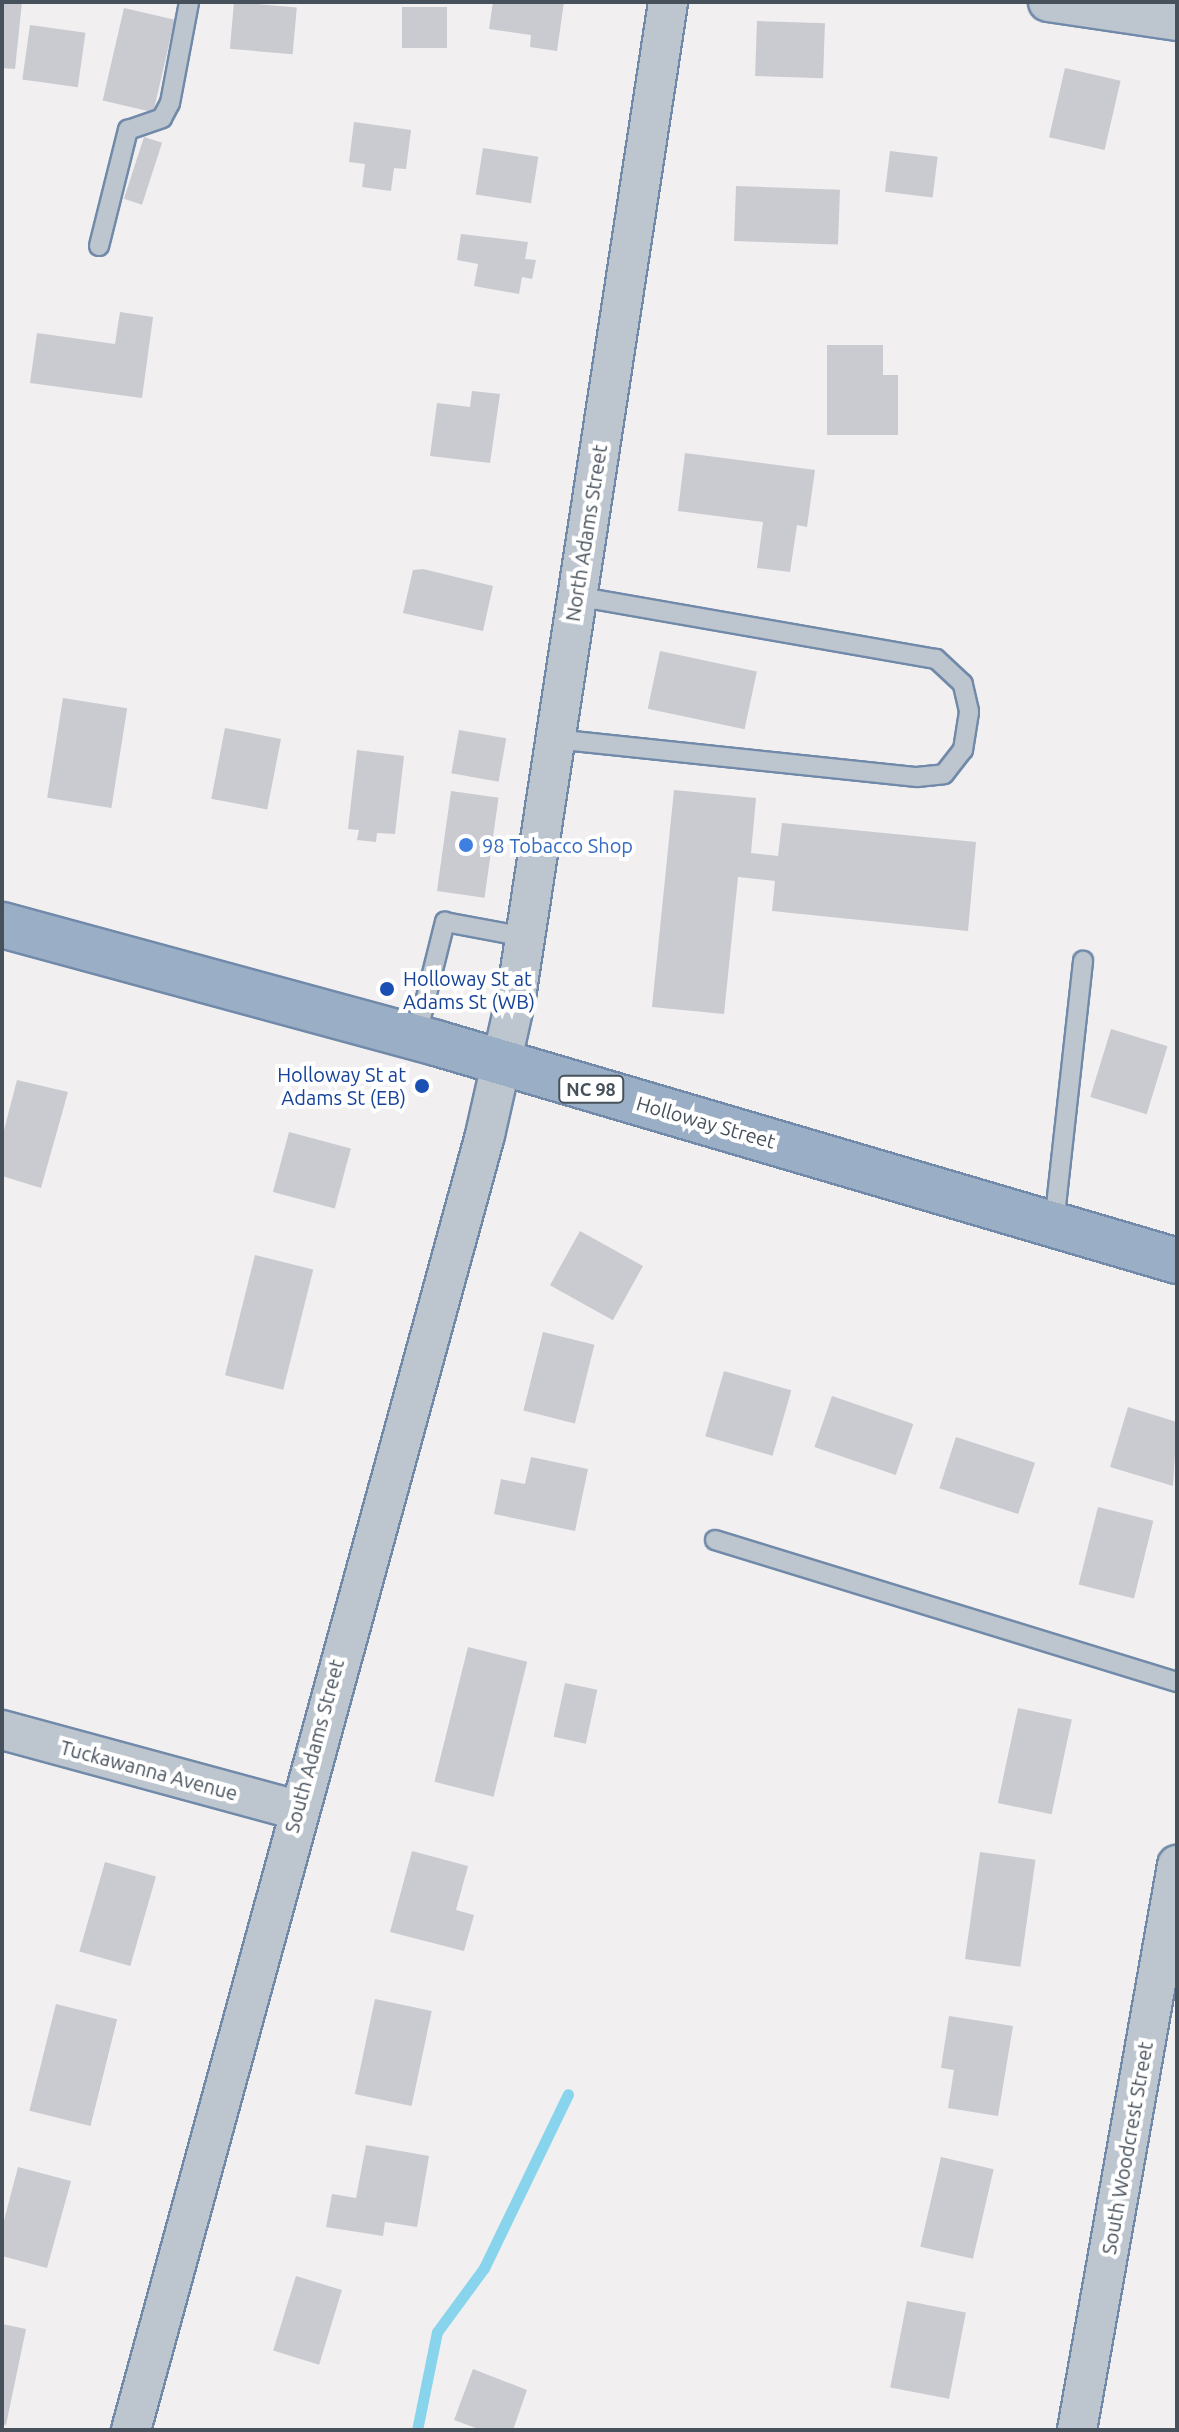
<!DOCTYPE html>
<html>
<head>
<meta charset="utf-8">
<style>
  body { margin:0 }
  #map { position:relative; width:1179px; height:2432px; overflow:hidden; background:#f1efef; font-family:Ubuntu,sans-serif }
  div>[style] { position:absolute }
  .stream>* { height:11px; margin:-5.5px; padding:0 5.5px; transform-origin:5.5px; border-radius:5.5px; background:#89d4ed }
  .building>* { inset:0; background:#c9cbd1; transform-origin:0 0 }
  .roads { filter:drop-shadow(2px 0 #718aaa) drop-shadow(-2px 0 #718aaa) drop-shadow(0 2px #718aaa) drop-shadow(0 -2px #718aaa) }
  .service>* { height:18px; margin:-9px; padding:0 9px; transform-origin:9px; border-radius:9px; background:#bdc5ce }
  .minor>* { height:38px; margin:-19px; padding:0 19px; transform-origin:19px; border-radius:19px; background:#bdc5ce }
  .trunk>* { height:44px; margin:-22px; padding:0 22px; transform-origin:22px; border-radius:22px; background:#9aaec6 }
  .dots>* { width:22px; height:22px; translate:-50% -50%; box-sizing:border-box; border:4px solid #fff; border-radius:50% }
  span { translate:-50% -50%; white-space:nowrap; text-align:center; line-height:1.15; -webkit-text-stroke:8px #fff; paint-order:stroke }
  .shield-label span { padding:2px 6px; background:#fff; border:2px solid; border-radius:6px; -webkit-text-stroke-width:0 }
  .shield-label { font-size:18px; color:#47515c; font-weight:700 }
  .street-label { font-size:20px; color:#47515c }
  .shop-label { font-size:20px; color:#366cbe }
  .left { translate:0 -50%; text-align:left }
  .transit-label { font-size:20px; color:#164399 }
  .right { translate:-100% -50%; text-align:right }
  .frame { position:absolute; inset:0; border:4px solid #47515c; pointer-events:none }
</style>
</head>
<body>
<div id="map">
  <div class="stream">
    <i style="left:417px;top:2430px;width:100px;rotate:-78.5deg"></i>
    <i style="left:437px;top:2332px;width:79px;rotate:-53.7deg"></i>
    <i style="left:484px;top:2268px;width:193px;rotate:-64.2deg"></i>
  </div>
  <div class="building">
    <i style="clip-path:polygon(2px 2px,22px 2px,15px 69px,2px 68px)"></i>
    <i style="left:234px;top:2px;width:63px;height:47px;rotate:5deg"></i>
    <i style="clip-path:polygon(493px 2px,564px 2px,557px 51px,530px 47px,531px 35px,489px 29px)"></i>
    <i style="left:402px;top:7px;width:45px;height:41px"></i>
    <i style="left:124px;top:8px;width:52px;height:95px;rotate:13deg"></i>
    <i style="left:757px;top:21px;width:68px;height:55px;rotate:2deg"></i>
    <i style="left:30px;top:25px;width:56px;height:55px;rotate:8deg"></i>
    <i style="left:1065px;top:68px;width:57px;height:71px;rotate:13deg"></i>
    <i style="clip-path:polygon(354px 122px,411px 130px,406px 169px,394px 168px,391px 191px,362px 187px,365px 164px,349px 162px)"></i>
    <i style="left:144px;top:137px;width:19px;height:65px;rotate:18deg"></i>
    <i style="left:483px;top:148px;width:56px;height:47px;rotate:9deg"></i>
    <i style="left:890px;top:151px;width:48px;height:41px;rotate:7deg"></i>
    <i style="left:736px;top:186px;width:104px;height:55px;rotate:2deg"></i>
    <i style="clip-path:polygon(461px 234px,528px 242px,525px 259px,536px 260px,532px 279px,522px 277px,519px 294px,474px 286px,478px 264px,457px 260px)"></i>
    <i style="clip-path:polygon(120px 312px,153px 317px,142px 398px,30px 383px,37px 333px,115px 344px)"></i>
    <i style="clip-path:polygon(827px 345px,883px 345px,883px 375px,898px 375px,898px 435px,827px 435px)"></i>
    <i style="clip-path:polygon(472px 391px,500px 394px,490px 463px,430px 456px,437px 403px,470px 407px)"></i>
    <i style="clip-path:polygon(685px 453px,815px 470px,807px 527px,797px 525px,790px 572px,757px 568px,763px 522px,678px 511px)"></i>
    <i style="clip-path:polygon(423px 569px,493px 586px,483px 631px,403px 613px,413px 570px)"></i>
    <i style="left:660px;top:651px;width:99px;height:59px;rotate:12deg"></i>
    <i style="left:63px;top:698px;width:65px;height:101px;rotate:9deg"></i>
    <i style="left:225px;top:728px;width:57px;height:72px;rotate:11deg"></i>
    <i style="left:459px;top:730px;width:48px;height:44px;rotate:10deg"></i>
    <i style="clip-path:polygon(357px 750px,404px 756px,395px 834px,377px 833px,376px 842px,357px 840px,359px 830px,348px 829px)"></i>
    <i style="clip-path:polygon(674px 790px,756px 798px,751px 853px,778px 856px,782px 823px,976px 842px,968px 931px,772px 911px,775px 881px,738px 877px,724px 1014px,652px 1007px)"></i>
    <i style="left:451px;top:791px;width:48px;height:101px;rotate:8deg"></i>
    <i style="left:1111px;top:1029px;width:59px;height:71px;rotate:17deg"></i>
    <i style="clip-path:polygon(17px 1080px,68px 1092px,41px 1188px,2px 1176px,2px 1138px)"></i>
    <i style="left:289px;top:1132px;width:64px;height:62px;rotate:15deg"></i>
    <i style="left:580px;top:1231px;width:72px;height:62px;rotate:29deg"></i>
    <i style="left:255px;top:1255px;width:60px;height:124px;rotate:14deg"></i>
    <i style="left:543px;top:1332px;width:53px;height:81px;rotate:14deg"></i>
    <i style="left:724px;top:1371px;width:70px;height:68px;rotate:16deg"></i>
    <i style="left:832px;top:1396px;width:86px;height:54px;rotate:19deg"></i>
    <i style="clip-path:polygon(1128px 1407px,1177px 1422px,1173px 1486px,1110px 1467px)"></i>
    <i style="left:956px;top:1437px;width:83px;height:54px;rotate:18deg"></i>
    <i style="clip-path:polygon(531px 1457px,588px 1469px,575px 1531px,494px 1514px,501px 1479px,525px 1484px)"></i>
    <i style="left:1098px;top:1507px;width:57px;height:80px;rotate:14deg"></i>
    <i style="left:468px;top:1647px;width:61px;height:139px;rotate:14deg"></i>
    <i style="left:565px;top:1683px;width:33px;height:55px;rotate:12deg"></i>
    <i style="left:1018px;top:1708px;width:55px;height:97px;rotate:12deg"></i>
    <i style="clip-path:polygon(412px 1851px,468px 1866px,456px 1910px,474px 1915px,464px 1951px,390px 1932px)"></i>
    <i style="left:980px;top:1852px;width:56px;height:108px;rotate:8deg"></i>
    <i style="left:105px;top:1862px;width:53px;height:93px;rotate:16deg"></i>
    <i style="left:375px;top:1999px;width:58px;height:97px;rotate:12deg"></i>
    <i style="left:56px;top:2004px;width:63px;height:110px;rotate:14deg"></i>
    <i style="clip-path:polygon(949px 2016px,1013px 2026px,998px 2116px,948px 2108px,954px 2070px,941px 2068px)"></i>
    <i style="clip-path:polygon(366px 2145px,429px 2156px,417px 2227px,385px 2222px,383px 2236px,326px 2227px,332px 2194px,356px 2198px)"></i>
    <i style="left:941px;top:2157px;width:54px;height:92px;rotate:13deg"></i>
    <i style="clip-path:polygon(18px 2167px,71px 2181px,47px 2268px,2px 2256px,2px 2228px)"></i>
    <i style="left:296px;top:2276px;width:48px;height:78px;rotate:17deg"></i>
    <i style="left:907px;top:2301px;width:60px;height:88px;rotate:11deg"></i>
    <i style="clip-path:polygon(2px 2324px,26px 2329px,6px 2425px,2px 2424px)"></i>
    <i style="clip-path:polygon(473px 2369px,527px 2390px,513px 2430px,481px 2430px,454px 2420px)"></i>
  </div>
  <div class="roads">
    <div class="service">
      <i style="left:99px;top:246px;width:120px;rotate:-76deg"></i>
      <i style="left:128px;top:130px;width:36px;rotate:-19deg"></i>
      <i style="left:162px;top:118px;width:17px;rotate:-62deg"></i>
      <i style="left:170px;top:103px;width:103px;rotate:-79.3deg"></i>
      <i style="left:554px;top:739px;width:365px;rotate:6deg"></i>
      <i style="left:917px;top:777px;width:27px;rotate:-6deg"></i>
      <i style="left:944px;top:774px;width:31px;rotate:-52deg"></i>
      <i style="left:963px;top:750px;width:39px;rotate:-81deg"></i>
      <i style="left:969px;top:711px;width:28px;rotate:-103deg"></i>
      <i style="left:963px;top:684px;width:37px;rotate:-137deg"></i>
      <i style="left:936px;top:659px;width:365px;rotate:-170.1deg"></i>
      <i style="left:416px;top:1038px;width:120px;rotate:-76deg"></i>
      <i style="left:445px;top:922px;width:81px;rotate:10.6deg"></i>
      <i style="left:1054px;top:1224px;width:265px;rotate:-83.7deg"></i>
      <i style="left:715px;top:1540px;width:483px;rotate:17.1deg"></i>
    </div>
    <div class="minor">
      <i style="left:1048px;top:2px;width:130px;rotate:8.4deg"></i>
      <i style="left:2px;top:1730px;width:305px;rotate:15.2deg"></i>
      <i style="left:131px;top:2430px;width:1343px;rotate:-74.71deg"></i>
      <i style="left:485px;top:1135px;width:141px;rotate:-77.3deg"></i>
      <i style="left:516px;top:997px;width:1007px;rotate:-81.31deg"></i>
      <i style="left:1077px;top:2430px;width:574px;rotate:-79.96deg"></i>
    </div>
    <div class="trunk">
      <i style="left:2px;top:925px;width:450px;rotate:15.2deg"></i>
      <i style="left:436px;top:1043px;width:772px;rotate:16.39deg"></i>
    </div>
  </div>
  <div class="dots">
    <i style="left:466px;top:845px;background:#3f7fe0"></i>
    <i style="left:387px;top:989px;background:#1a4fb4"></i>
    <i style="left:422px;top:1086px;background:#1a4fb4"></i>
  </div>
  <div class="shield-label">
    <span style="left:591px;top:1089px">NC 98</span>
  </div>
  <div class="street-label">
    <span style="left:586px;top:533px;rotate:-81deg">North Adams Street</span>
    <span style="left:706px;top:1122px;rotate:16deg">Holloway Street</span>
    <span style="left:314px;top:1746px;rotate:-75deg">South Adams Street</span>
    <span style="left:149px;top:1770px;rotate:15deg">Tuckawanna Avenue</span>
    <span style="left:1127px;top:2148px;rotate:-80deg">South Woodcrest Street</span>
  </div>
  <div class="shop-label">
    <span class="left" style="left:482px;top:845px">98 Tobacco Shop</span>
  </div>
  <div class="transit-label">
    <span class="left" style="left:403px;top:990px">Holloway St at<br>Adams St (WB)</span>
    <span class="right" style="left:406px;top:1086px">Holloway St at<br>Adams St (EB)</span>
  </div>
  <div class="frame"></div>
</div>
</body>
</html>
